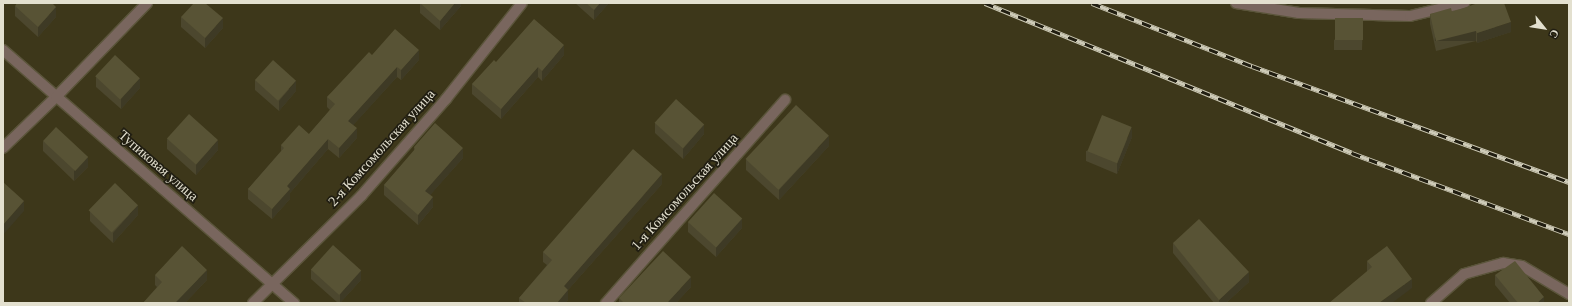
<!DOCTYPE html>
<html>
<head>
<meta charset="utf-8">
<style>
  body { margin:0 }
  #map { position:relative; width:1572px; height:306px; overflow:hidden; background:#3d371a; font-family:Georgia,serif }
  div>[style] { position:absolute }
  .roads { filter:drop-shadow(1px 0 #5b553b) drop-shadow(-1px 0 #5b553b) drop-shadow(0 1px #5b553b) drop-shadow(0 -1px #5b553b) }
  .street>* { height:10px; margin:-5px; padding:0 5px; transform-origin:5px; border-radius:5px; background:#79665e }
  .rail>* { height:4.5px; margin-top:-2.25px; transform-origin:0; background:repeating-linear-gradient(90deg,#211e12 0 9px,#cecbb8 0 18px); box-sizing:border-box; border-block:1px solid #cecbb8 }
  .wall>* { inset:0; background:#4c472e }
  .shaded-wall>* { inset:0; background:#3e3a25; transform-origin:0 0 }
  .building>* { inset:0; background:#585335; transform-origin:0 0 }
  span { translate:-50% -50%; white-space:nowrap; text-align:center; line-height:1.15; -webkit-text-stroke:3.5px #211e12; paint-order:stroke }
  .street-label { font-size:14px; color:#e3e0cf }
  .frame { position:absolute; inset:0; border:4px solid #e3e0cf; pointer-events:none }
  .north { position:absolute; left:1524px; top:8px; width:40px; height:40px; -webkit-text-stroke:3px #211e12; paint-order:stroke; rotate:120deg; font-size:11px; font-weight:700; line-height:16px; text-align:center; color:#e3e0cf }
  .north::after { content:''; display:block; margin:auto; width:14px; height:18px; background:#e3e0cf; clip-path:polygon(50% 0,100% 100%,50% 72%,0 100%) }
</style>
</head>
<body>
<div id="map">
  <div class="roads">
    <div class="street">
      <i style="left:1236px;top:3px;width:64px;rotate:9deg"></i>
      <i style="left:1299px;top:13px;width:111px;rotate:1.5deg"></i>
      <i style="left:1410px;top:16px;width:56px;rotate:-13.5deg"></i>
      <i style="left:3px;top:50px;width:386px;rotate:41deg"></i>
      <i style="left:3px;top:148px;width:74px;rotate:-43.9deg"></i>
      <i style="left:56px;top:97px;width:131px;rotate:-45.9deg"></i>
      <i style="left:253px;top:303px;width:153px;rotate:-44.7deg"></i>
      <i style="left:362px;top:195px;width:128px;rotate:-48.8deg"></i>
      <i style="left:446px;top:99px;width:122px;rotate:-51.6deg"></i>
      <i style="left:606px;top:303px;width:271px;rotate:-48.6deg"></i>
      <i style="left:1431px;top:303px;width:44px;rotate:-41.3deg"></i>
      <i style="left:1464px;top:274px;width:41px;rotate:-15.8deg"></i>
      <i style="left:1503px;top:263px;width:19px;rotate:9deg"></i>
      <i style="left:1522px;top:266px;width:55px;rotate:30.8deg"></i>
    </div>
  </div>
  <div class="rail">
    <i style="left:985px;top:3px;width:396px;rotate:22.2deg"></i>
    <i style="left:1352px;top:153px;width:232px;rotate:20.5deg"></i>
    <i style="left:1092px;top:3px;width:172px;rotate:21.5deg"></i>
    <i style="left:1252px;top:66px;width:338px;rotate:20.1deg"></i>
  </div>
  <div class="wall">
    <i style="clip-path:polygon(420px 3px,461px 3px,461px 6px,440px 30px,420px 13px)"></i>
    <i style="clip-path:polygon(575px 3px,609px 3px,594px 20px)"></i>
    <i style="clip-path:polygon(15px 6px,56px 17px,38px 37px,15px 16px)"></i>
    <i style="clip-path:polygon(1452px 12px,1511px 32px,1477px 43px,1476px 41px,1436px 51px,1430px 24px,1430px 14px)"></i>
    <i style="clip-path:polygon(181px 17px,223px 28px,205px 48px,181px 27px)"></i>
    <i style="clip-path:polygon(1363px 18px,1362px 50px,1334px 50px,1334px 40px)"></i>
    <i style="clip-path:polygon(372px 55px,419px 60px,401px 80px,397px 77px,353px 125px,357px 138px,339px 158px,328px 149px,290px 193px,290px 199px,272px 219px,248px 199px,248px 189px,281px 151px,281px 145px,309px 134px,330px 110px,327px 107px,327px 97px)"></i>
    <i style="clip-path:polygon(564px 55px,542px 81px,538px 77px,501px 119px,472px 94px,472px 84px,496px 62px)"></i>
    <i style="clip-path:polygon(96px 77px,140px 88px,121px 109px,96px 87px)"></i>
    <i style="clip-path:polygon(255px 80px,296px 91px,279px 111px,255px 90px)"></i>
    <i style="clip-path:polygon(655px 123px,704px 134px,683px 159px,655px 133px)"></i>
    <i style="clip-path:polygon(1132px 137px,1117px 174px,1086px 161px,1086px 151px)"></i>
    <i style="clip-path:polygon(167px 139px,218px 150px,196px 175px,167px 149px)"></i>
    <i style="clip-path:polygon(43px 141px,88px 167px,74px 181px,43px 151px)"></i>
    <i style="clip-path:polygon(829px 146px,779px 200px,746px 170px,746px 160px)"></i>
    <i style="clip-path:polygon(414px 147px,463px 158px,430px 195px,433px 207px,418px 225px,384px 195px,384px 185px,414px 151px)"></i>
    <i style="clip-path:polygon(662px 184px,568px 290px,568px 300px,565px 303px,519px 303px,519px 298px,547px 265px,543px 262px,543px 252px)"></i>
    <i style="clip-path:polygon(90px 211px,138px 215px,113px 243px,90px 221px)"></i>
    <i style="clip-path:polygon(688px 222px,742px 228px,716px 257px,688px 232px)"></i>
    <i style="clip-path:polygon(1173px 243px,1249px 282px,1226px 303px,1214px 303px,1173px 253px)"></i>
    <i style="clip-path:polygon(1367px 261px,1412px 288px,1367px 271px)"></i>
    <i style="clip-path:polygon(311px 269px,361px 280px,340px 303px,338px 303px,311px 279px)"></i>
    <i style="clip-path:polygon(155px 275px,207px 280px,185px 303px,143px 303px,157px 287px,155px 285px)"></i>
    <i style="clip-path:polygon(1495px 275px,1544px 303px,1510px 303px,1495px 285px)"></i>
    <i style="clip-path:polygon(691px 287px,676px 303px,619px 303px,619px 298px)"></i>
  </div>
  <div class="shaded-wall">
    <i style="clip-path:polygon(455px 3px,461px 3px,461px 6px,440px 30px,440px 21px)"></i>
    <i style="clip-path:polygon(600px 3px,609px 3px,594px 20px,594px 10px)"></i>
    <i style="clip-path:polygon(56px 7px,56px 17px,38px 37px,38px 27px)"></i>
    <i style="clip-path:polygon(223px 18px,223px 28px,205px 48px,205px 38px)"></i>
    <i style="clip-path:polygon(1511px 22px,1511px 32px,1477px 43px,1477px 33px)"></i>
    <i style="left:1476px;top:31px;width:10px;height:41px;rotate:90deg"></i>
    <i style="clip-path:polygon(564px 45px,564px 55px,542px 81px,542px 71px)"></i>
    <i style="clip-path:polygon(419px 50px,419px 60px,401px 80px,401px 70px)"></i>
    <i style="clip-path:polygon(397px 67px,397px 77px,348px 131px,348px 121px)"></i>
    <i style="clip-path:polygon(538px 67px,538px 77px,501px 119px,501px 109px)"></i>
    <i style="clip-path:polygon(140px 78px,140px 88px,121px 109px,121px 99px)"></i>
    <i style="clip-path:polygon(296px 81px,296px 91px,279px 111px,279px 101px)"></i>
    <i style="clip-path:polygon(704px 124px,704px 134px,683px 159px,683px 149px)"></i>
    <i style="clip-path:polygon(1132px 127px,1132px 137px,1117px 174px,1117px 164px)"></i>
    <i style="clip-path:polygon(357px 128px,357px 138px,339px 158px,339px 148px)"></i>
    <i style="clip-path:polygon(829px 136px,829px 146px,779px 200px,779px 190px)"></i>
    <i style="clip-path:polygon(328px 139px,328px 149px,290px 193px,290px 199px,272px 219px,272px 209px,287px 186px)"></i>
    <i style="clip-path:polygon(218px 140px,218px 150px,196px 175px,196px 165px)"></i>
    <i style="clip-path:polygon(463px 148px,463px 158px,425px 201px,425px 191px)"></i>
    <i style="clip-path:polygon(88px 157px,88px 167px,74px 181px,74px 171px)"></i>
    <i style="clip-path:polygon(662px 174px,662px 184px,568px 290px,568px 300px,565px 303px,557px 303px,564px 286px)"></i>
    <i style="clip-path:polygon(433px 197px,433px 207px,418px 225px,418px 215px)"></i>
    <i style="clip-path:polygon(24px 201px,24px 211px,3px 235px,3px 225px)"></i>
    <i style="clip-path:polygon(138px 205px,138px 215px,113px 243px,113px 233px)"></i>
    <i style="clip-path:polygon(742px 218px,742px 228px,716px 257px,716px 247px)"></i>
    <i style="clip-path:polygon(207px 270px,207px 280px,185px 303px,175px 303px)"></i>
    <i style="clip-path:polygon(361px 270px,361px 280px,340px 303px,340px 294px)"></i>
    <i style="clip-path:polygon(1249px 272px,1249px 282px,1226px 303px,1219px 303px,1219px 300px)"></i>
    <i style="clip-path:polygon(691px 277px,691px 287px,676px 303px,667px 303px)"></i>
    <i style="clip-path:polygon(1412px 279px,1412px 288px,1392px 303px,1379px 303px)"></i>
    <i style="clip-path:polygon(1544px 297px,1544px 303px,1537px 303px)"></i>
  </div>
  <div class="building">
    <i style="clip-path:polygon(17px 3px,52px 3px,56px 7px,38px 27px,15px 6px)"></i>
    <i style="clip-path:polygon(194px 3px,205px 3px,223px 18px,205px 38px,181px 17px)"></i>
    <i style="clip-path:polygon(420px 3px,455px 3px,440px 21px)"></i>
    <i style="clip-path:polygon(586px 3px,600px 3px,594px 10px)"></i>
    <i style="clip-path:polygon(1478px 3px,1504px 3px,1511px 22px,1477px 33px,1476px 31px,1436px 41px,1430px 14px,1451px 8px,1452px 12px)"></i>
    <i style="left:1335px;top:18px;width:28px;height:22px"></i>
    <i style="clip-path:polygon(534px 19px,564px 45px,542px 71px,538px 67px,501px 109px,472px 84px,494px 60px,496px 62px)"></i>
    <i style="clip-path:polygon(395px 29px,419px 50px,401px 70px,397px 67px,348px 121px,357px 128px,339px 148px,328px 139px,287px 186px,290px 189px,272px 209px,248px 189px,284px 148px,281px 145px,299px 125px,309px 134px,335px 104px,327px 97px,369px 52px,372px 55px)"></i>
    <i style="left:115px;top:55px;width:34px;height:29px;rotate:43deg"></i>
    <i style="left:273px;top:60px;width:31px;height:27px;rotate:42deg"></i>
    <i style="left:676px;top:99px;width:38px;height:32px;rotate:42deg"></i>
    <i style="left:796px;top:105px;width:45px;height:74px;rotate:43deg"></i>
    <i style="left:189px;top:114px;width:39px;height:33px;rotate:42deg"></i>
    <i style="left:1102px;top:115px;width:32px;height:39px;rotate:22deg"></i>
    <i style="clip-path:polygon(435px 123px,463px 148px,425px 191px,433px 197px,418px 215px,384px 185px,415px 149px,414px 147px)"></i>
    <i style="left:56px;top:127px;width:44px;height:19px;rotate:43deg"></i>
    <i style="clip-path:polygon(633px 149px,662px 174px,564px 286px,568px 290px,557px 303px,526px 303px,519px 298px,552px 260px,543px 252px)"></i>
    <i style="clip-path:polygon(3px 182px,24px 201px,3px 225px)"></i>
    <i style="left:115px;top:183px;width:32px;height:38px;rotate:44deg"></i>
    <i style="left:714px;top:193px;width:38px;height:39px;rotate:42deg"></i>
    <i style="clip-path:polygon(1199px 219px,1249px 272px,1219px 300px,1173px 243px)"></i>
    <i style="left:333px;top:245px;width:38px;height:33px;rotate:42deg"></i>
    <i style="clip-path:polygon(182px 246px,207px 270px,175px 303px,143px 303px,162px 282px,155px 275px)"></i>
    <i style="clip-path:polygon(1387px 246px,1412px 279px,1379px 303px,1329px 303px,1372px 267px,1367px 261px)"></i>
    <i style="clip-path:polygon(663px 251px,691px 277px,667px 303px,624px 303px,619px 298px)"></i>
    <i style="clip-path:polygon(1515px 261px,1544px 297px,1537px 303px,1518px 303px,1495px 275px)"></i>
  </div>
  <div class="street-label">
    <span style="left:382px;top:148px;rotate:-48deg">2-я Комсомольская улица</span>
    <span style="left:158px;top:166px;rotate:41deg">Тупиковая улица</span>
    <span style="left:685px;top:192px;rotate:-48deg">1-я Комсомольская улица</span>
  </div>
  <div class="frame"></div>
  <div class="north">С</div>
</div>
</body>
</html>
